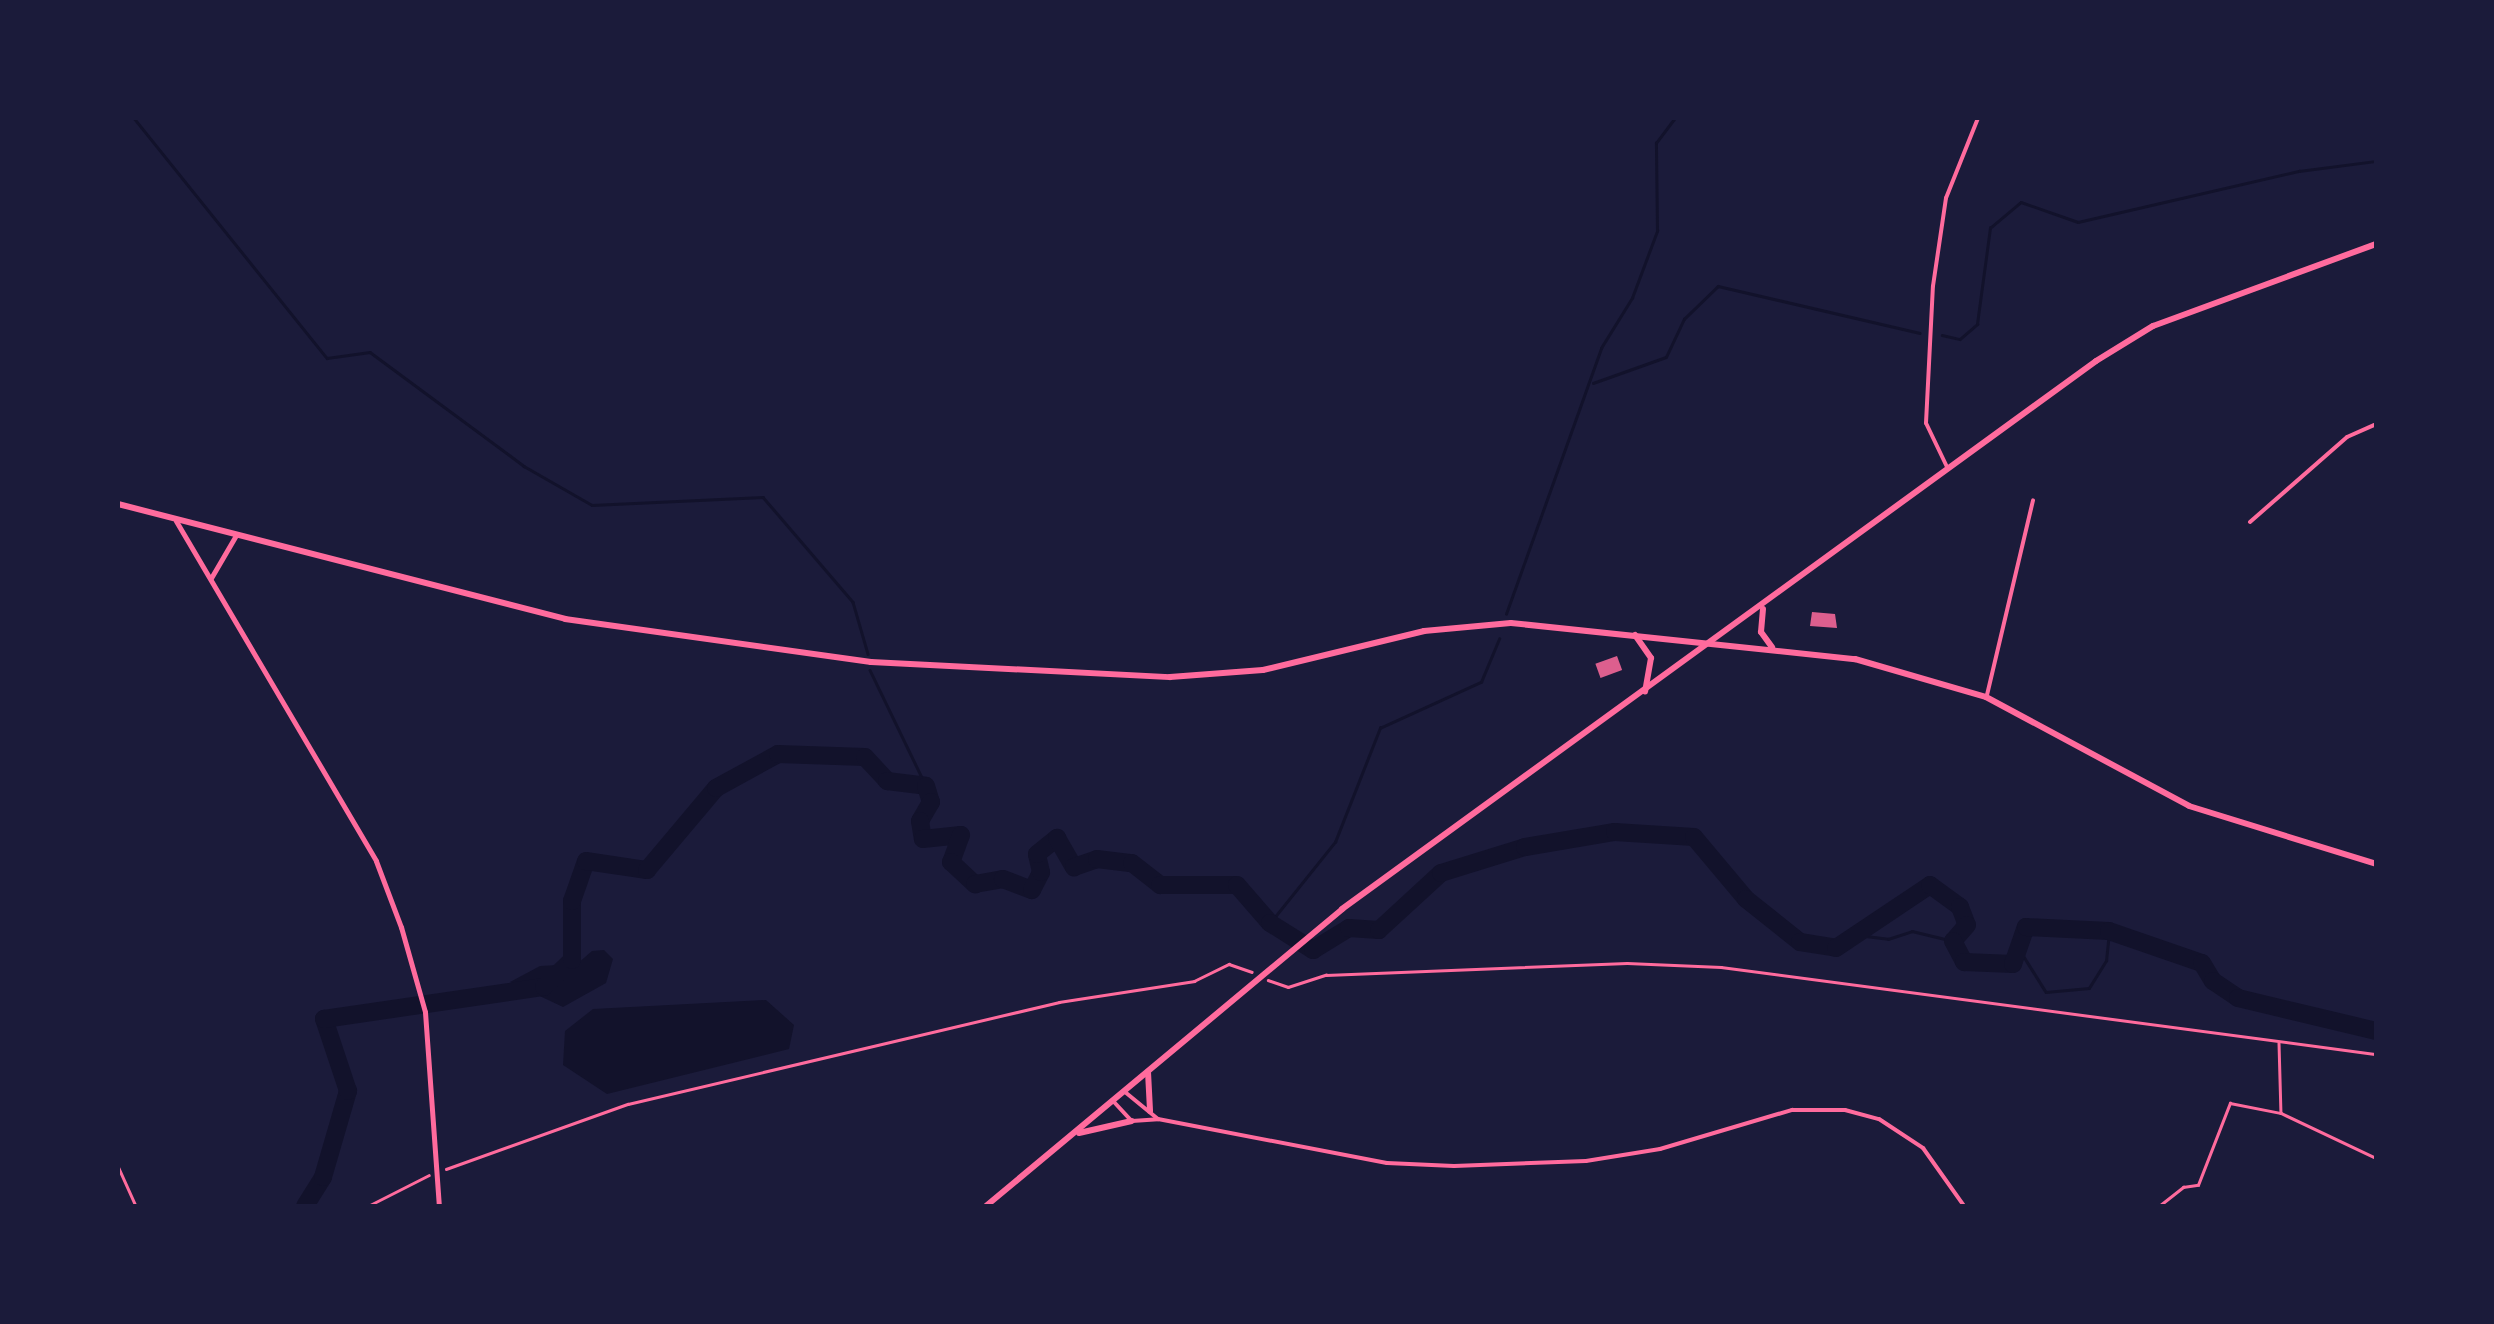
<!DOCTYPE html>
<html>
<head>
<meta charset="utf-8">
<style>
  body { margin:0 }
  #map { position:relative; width:2494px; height:1324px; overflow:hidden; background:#1b1b3a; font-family:"Source Sans 3",sans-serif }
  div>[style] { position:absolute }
  .water>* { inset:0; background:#12122b }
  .stream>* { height:2.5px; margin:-1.25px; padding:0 1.25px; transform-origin:1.25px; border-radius:1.25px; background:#12122b }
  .river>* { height:18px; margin:-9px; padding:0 9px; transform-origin:9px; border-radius:9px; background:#12122b }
  .building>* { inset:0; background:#dd5f8e; transform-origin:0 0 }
  .path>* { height:2.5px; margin:-1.25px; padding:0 1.25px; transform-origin:1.25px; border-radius:1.25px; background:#ff6b9d }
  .minor>* { height:4px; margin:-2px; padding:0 2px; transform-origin:2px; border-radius:2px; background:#ff6b9d }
  .tertiary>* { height:5px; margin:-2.5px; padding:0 2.5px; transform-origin:2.5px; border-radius:2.5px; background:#ff6b9d }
  .secondary>* { height:6px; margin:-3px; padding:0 3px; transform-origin:3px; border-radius:3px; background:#ff6b9d }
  span { translate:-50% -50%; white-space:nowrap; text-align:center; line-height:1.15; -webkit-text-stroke:10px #1b1b3a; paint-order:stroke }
  .frame { position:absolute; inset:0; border:120px solid #1b1b3a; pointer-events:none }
</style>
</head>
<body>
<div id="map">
  <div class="water">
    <i style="clip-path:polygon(604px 950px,613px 959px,606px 983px,563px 1007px,510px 982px,540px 966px,577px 964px,592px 951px)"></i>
    <i style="clip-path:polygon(766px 1000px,794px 1025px,789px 1049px,607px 1094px,563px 1065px,565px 1031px,593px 1009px)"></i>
  </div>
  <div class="stream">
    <i style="left:134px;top:118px;width:308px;rotate:51.2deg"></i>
    <i style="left:327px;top:358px;width:43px;rotate:-7.9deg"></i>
    <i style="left:370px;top:352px;width:192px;rotate:36.5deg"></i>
    <i style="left:524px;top:466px;width:78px;rotate:29.8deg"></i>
    <i style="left:592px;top:505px;width:171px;rotate:-2.7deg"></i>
    <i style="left:763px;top:497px;width:138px;rotate:49.4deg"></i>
    <i style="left:853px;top:602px;width:54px;rotate:73.9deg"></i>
    <i style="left:1942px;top:335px;width:18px;rotate:13deg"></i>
    <i style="left:1960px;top:339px;width:23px;rotate:-41deg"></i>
    <i style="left:1977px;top:324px;width:97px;rotate:-82.3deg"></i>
    <i style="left:1990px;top:228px;width:40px;rotate:-40deg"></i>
    <i style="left:2021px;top:202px;width:60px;rotate:19.3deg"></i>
    <i style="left:2078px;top:222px;width:227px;rotate:-13deg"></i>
    <i style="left:2299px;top:171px;width:78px;rotate:-7.4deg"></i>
    <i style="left:1593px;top:383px;width:77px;rotate:-19.6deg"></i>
    <i style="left:1666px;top:357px;width:42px;rotate:-64.7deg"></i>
    <i style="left:1684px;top:319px;width:47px;rotate:-44.1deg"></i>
    <i style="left:1718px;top:286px;width:207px;rotate:13.1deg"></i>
    <i style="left:1506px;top:614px;width:282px;rotate:-70.3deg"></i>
    <i style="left:1601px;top:348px;width:59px;rotate:-58.2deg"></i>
    <i style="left:1632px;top:298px;width:72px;rotate:-69.5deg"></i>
    <i style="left:1657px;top:231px;width:88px;rotate:-90.7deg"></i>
    <i style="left:1656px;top:143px;width:31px;rotate:-53deg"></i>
    <i style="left:870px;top:670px;width:129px;rotate:64.2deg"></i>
    <i style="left:1270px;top:923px;width:104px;rotate:-51.3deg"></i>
    <i style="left:1335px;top:842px;width:123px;rotate:-68.5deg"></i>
    <i style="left:1380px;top:728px;width:111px;rotate:-24.5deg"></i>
    <i style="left:1481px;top:682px;width:47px;rotate:-67.3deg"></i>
    <i style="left:1857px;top:935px;width:31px;rotate:7deg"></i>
    <i style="left:1888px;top:939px;width:25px;rotate:-18deg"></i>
    <i style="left:1912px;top:931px;width:42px;rotate:13.7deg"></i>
    <i style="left:2021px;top:952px;width:47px;rotate:58deg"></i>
    <i style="left:2046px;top:992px;width:43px;rotate:-5.3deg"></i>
    <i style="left:2089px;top:988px;width:32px;rotate:-58deg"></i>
    <i style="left:2106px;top:961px;width:30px;rotate:-84deg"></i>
  </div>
  <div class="river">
    <i style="left:305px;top:1206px;width:34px;rotate:-58deg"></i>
    <i style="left:323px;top:1177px;width:90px;rotate:-73.8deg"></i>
    <i style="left:348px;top:1091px;width:76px;rotate:-108.4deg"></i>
    <i style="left:324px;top:1019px;width:222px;rotate:-8.3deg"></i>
    <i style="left:544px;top:987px;width:39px;rotate:-44deg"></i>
    <i style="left:572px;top:960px;width:59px;rotate:-90deg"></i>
    <i style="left:572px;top:901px;width:42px;rotate:-70.7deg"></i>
    <i style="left:586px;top:861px;width:62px;rotate:8.4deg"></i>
    <i style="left:647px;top:870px;width:107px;rotate:-49.9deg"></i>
    <i style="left:716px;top:788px;width:71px;rotate:-28.7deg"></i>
    <i style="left:778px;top:754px;width:87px;rotate:2deg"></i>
    <i style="left:865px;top:757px;width:33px;rotate:47deg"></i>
    <i style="left:887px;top:781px;width:39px;rotate:7deg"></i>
    <i style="left:926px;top:786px;width:17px;rotate:73deg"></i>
    <i style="left:931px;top:802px;width:22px;rotate:120deg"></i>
    <i style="left:920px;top:821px;width:18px;rotate:81deg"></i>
    <i style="left:923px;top:839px;width:38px;rotate:-6deg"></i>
    <i style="left:961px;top:835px;width:29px;rotate:110deg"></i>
    <i style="left:951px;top:862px;width:33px;rotate:43deg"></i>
    <i style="left:975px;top:884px;width:28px;rotate:-10deg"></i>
    <i style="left:1003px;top:879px;width:31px;rotate:21deg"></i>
    <i style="left:1032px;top:890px;width:20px;rotate:-63deg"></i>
    <i style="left:1041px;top:872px;width:18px;rotate:-103deg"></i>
    <i style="left:1037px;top:854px;width:26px;rotate:-39deg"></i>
    <i style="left:1057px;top:838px;width:34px;rotate:60deg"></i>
    <i style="left:1074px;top:867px;width:24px;rotate:-19deg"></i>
    <i style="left:1097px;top:859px;width:35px;rotate:7deg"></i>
    <i style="left:1132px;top:863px;width:36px;rotate:38deg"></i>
    <i style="left:1160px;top:885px;width:77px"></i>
    <i style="left:1237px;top:885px;width:50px;rotate:49deg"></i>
    <i style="left:1270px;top:923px;width:51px;rotate:32.1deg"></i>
    <i style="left:1313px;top:950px;width:42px;rotate:-31.4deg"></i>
    <i style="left:1349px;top:928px;width:30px;rotate:4deg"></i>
    <i style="left:1379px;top:930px;width:84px;rotate:-42.6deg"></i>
    <i style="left:1441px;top:873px;width:88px;rotate:-17.2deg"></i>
    <i style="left:1525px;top:847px;width:91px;rotate:-9.5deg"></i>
    <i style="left:1615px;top:832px;width:79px;rotate:3.6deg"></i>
    <i style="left:1694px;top:837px;width:81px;rotate:50deg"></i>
    <i style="left:1746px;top:899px;width:69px;rotate:38.5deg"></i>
    <i style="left:1800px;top:942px;width:36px;rotate:9deg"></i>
    <i style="left:1836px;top:948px;width:113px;rotate:-33.8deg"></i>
    <i style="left:1930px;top:885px;width:37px;rotate:36deg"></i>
    <i style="left:1960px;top:907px;width:19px;rotate:69deg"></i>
    <i style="left:1967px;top:925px;width:21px;rotate:131deg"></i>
    <i style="left:1953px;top:941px;width:24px;rotate:62deg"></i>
    <i style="left:1964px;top:962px;width:49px;rotate:2.3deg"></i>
    <i style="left:2013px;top:964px;width:39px;rotate:-71deg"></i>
    <i style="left:2026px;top:927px;width:83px;rotate:2.8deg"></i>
    <i style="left:2109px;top:931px;width:98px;rotate:19deg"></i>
    <i style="left:2202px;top:963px;width:21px;rotate:59deg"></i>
    <i style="left:2213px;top:981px;width:30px;rotate:34deg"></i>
    <i style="left:2238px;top:998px;width:142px;rotate:13.4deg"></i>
  </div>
  <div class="building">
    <i style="clip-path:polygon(1812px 612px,1835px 614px,1837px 628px,1810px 626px)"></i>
    <i style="left:1617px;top:656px;width:15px;height:23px;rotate:70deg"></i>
  </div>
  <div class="path">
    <i style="left:1268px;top:980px;width:21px;rotate:19deg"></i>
    <i style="left:1288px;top:987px;width:40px;rotate:-18deg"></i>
    <i style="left:1326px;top:975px;width:301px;rotate:-2.3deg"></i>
    <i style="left:1627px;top:963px;width:94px;rotate:2.4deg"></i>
    <i style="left:1721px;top:967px;width:661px;rotate:7.57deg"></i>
    <i style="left:2279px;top:1043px;width:70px;rotate:88.4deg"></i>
    <i style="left:118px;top:1166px;width:44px;rotate:65.8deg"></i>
    <i style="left:446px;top:1169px;width:193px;rotate:-19.7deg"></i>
    <i style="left:628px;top:1104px;width:443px;rotate:-13.3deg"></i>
    <i style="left:1059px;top:1002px;width:137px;rotate:-8.8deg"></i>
    <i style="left:1194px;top:981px;width:39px;rotate:-26deg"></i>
    <i style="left:1229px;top:964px;width:24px;rotate:19deg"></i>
    <i style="left:368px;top:1206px;width:68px;rotate:-26.9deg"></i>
    <i style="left:2159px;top:1206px;width:31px;rotate:-38deg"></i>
    <i style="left:2183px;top:1187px;width:15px;rotate:-8deg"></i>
    <i style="left:2198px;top:1185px;width:88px;rotate:-68.7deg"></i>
    <i style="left:2230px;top:1103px;width:52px;rotate:11.1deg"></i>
    <i style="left:2281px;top:1113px;width:105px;rotate:25.3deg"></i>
  </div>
  <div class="minor">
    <i style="left:2376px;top:403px;width:29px;rotate:90deg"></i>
    <i style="left:1948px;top:469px;width:51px;rotate:-115.6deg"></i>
    <i style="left:1926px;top:423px;width:137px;rotate:-87.1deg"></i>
    <i style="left:1933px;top:286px;width:89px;rotate:-81.6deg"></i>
    <i style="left:1946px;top:198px;width:86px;rotate:-68.2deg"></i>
    <i style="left:2250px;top:522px;width:129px;rotate:-41.2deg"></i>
    <i style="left:2347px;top:437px;width:30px;rotate:-24deg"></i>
    <i style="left:1987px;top:695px;width:200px;rotate:-76.7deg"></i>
    <i style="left:1125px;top:1092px;width:43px;rotate:39.3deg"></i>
    <i style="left:1114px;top:1102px;width:26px;rotate:47deg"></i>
    <i style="left:1132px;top:1121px;width:26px;rotate:-4deg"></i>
    <i style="left:1158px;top:1119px;width:233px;rotate:10.9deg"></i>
    <i style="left:1387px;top:1163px;width:67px;rotate:2.6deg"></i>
    <i style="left:1454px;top:1166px;width:132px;rotate:-2.2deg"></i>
    <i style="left:1586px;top:1161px;width:75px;rotate:-9.2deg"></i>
    <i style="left:1660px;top:1149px;width:138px;rotate:-16.5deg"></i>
    <i style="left:1792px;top:1110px;width:53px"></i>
    <i style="left:1845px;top:1110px;width:35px;rotate:15deg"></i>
    <i style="left:1879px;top:1119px;width:53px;rotate:33.4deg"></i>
    <i style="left:1923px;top:1148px;width:71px;rotate:54.7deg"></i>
  </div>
  <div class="tertiary">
    <i style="left:176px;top:521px;width:394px;rotate:59.5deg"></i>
    <i style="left:376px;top:861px;width:71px;rotate:69.3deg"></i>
    <i style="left:401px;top:927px;width:88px;rotate:74.2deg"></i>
    <i style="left:425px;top:1012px;width:195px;rotate:85.9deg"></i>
    <i style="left:211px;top:578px;width:48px;rotate:-59.7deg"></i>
  </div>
  <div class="secondary">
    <i style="left:118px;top:504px;width:462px;rotate:14.4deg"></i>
    <i style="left:565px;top:619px;width:309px;rotate:8deg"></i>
    <i style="left:871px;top:662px;width:299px;rotate:2.9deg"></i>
    <i style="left:1170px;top:677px;width:93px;rotate:-4.3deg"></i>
    <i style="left:1263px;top:670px;width:166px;rotate:-13.6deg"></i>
    <i style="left:1424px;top:631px;width:87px;rotate:-5.3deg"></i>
    <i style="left:1511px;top:623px;width:346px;rotate:6deg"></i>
    <i style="left:1855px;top:659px;width:136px;rotate:16.2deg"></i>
    <i style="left:1986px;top:697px;width:230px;rotate:28.2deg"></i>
    <i style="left:2189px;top:806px;width:196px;rotate:17.2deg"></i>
    <i style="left:1763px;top:609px;width:23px;rotate:95deg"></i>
    <i style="left:1761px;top:632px;width:19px;rotate:54deg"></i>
    <i style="left:1635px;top:635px;width:28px;rotate:55deg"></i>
    <i style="left:1651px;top:658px;width:34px;rotate:100deg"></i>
    <i style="left:1148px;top:1072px;width:39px;rotate:87deg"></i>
    <i style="left:1079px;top:1133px;width:54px;rotate:-12.8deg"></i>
    <i style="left:986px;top:1206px;width:464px;rotate:-39.8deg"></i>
    <i style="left:1342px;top:909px;width:932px;rotate:-36.01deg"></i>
    <i style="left:2096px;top:361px;width:67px;rotate:-31.6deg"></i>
    <i style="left:2153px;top:326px;width:238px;rotate:-20.2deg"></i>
  </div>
  <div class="frame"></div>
</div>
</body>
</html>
